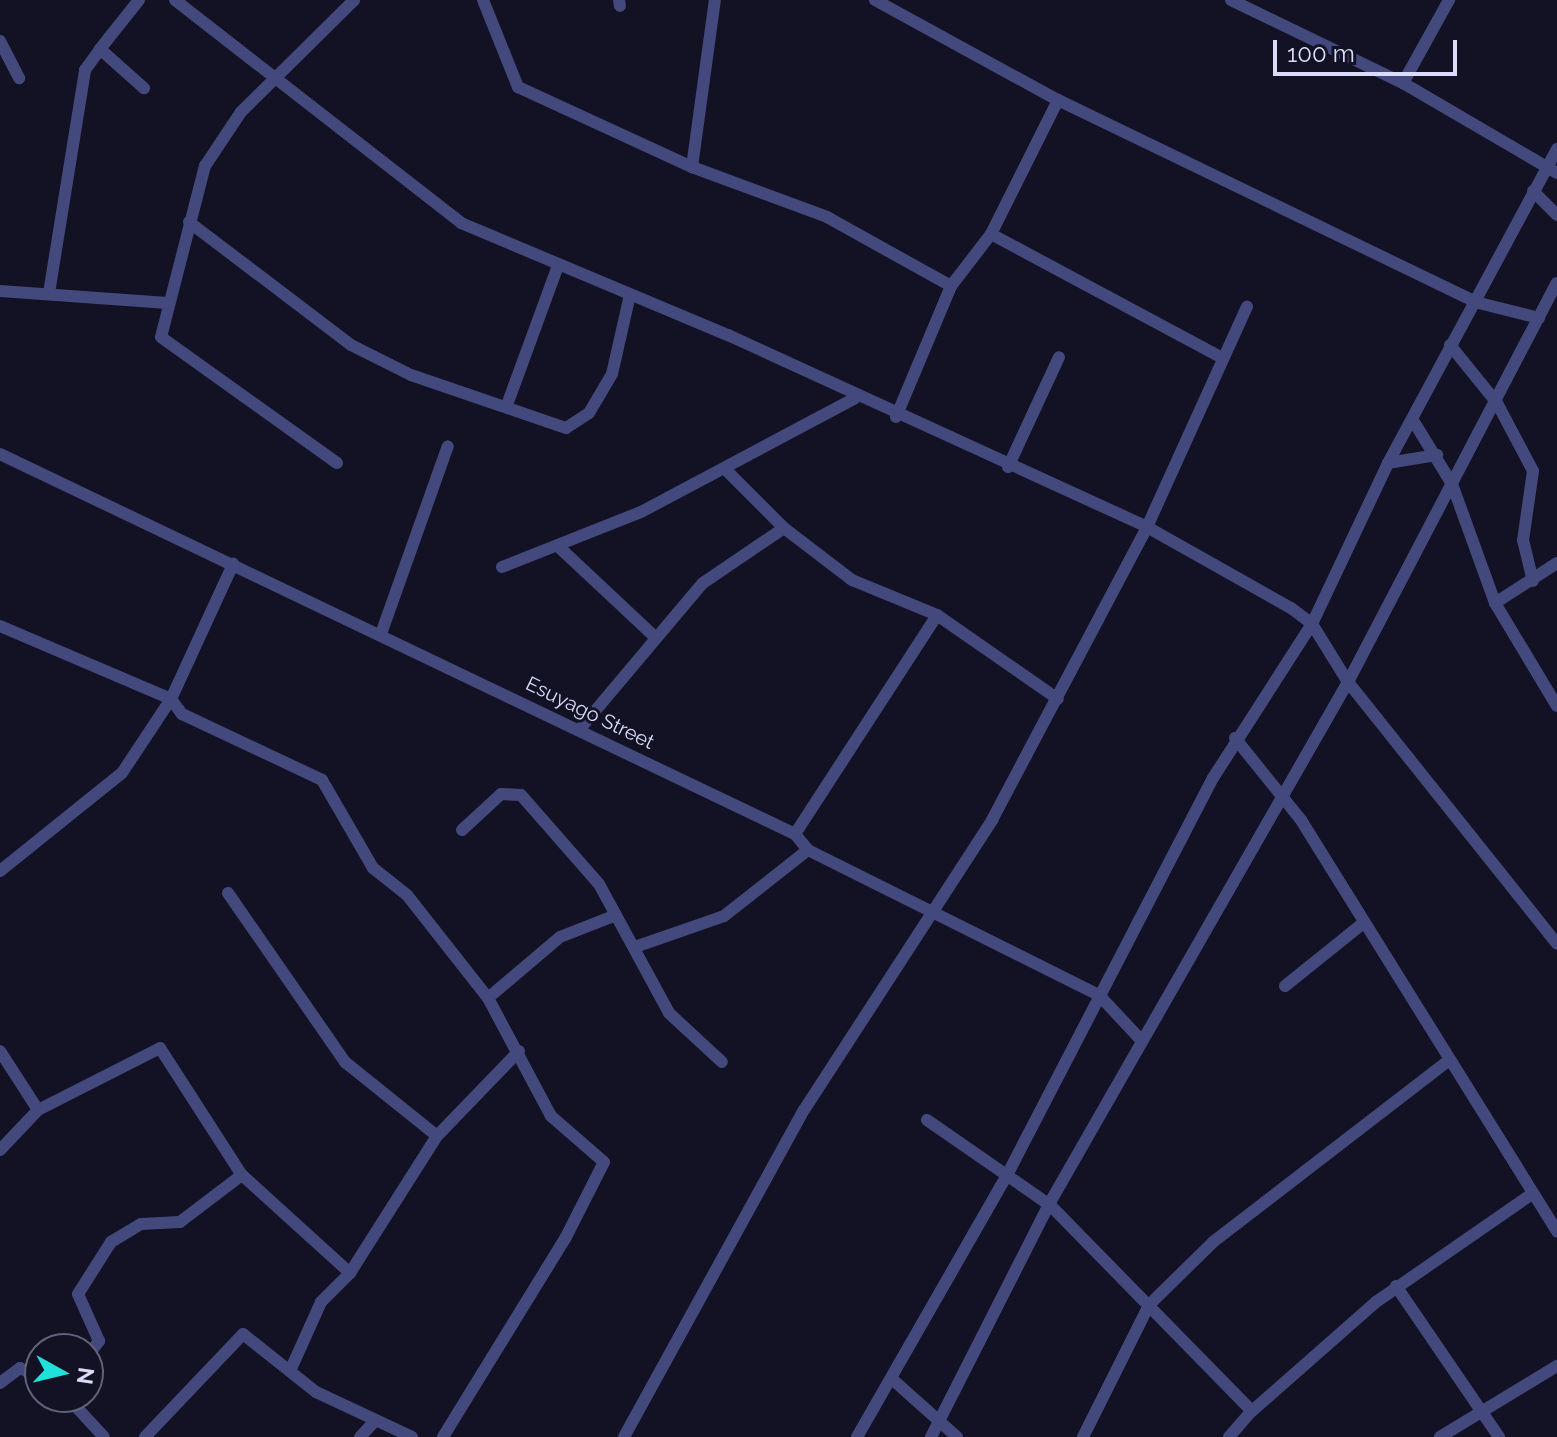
<!DOCTYPE html>
<html>
<head>
<meta charset="utf-8">
<style>
  body { margin:0 }
  #map { position:relative; width:1557px; height:1437px; overflow:hidden; background:#121224; font-family:Raleway,sans-serif }
  div>[style] { position:absolute }
  .street>* { height:12px; margin:-6px; padding:0 6px; transform-origin:6px; border-radius:6px; background:#43497d }
  span { translate:-50% -50%; white-space:nowrap; text-align:center; line-height:1.15; -webkit-text-stroke:6px #121224; paint-order:stroke }
  .street-label { font-size:20px; color:#dadbfa }
  .north { position:absolute; left:24px; top:1333px; width:80px; height:80px; box-sizing:border-box; background:#121224; border:2px solid #62627a; border-radius:50%; rotate:98deg; font-size:22px; font-weight:700; line-height:32px; text-align:center; color:#dadbfa }
  .north::after { content:''; display:block; margin:auto; width:28px; height:36px; background:#1fe1d9; clip-path:polygon(50% 0,100% 100%,50% 72%,0 100%) }
  .scale { position:absolute; left:1273px; top:40px; width:184px; height:36px; box-sizing:border-box; border:4px solid #dadbfa; border-top:0; padding-left:10px; font-size:24px; line-height:28px; white-space:nowrap; color:#dadbfa; -webkit-text-stroke:6px #121224; paint-order:stroke }
</style>
</head>
<body>
<div id="map">
  <div class="street">
    <i style="left:139px;top:0;width:63px;rotate:128.5deg"></i>
    <i style="left:100px;top:49px;width:59px;rotate:41.6deg"></i>
    <i style="left:175px;top:0;width:363px;rotate:37.9deg"></i>
    <i style="left:461px;top:223px;width:290px;rotate:22.8deg"></i>
    <i style="left:728px;top:335px;width:461px;rotate:24.6deg"></i>
    <i style="left:1147px;top:527px;width:165px;rotate:29.4deg"></i>
    <i style="left:1291px;top:608px;width:26px;rotate:37deg"></i>
    <i style="left:1312px;top:624px;width:68px;rotate:58.2deg"></i>
    <i style="left:1348px;top:682px;width:335px;rotate:51.4deg"></i>
    <i style="left:483px;top:0;width:94px;rotate:68.1deg"></i>
    <i style="left:518px;top:87px;width:192px;rotate:24.7deg"></i>
    <i style="left:692px;top:167px;width:144px;rotate:20.3deg"></i>
    <i style="left:827px;top:217px;width:142px;rotate:29.1deg"></i>
    <i style="left:619px;top:0;width:6px;rotate:81deg"></i>
    <i style="left:875px;top:0;width:209px;rotate:28.7deg"></i>
    <i style="left:1058px;top:100px;width:463px;rotate:25.8deg"></i>
    <i style="left:1475px;top:302px;width:66px;rotate:14deg"></i>
    <i style="left:1231px;top:0;width:191px;rotate:25.8deg"></i>
    <i style="left:1403px;top:83px;width:178px;rotate:30.3deg"></i>
    <i style="left:0;top:41px;width:42px;rotate:62.8deg"></i>
    <i style="left:1403px;top:83px;width:95px;rotate:-61deg"></i>
    <i style="left:692px;top:167px;width:169px;rotate:-82.2deg"></i>
    <i style="left:1533px;top:191px;width:34px;rotate:45deg"></i>
    <i style="left:189px;top:222px;width:203px;rotate:37.2deg"></i>
    <i style="left:351px;top:345px;width:67px;rotate:26.6deg"></i>
    <i style="left:411px;top:375px;width:164px;rotate:18.9deg"></i>
    <i style="left:566px;top:428px;width:27px;rotate:-33deg"></i>
    <i style="left:589px;top:413px;width:45px;rotate:-59.5deg"></i>
    <i style="left:612px;top:374px;width:81px;rotate:-77.2deg"></i>
    <i style="left:991px;top:234px;width:262px;rotate:28.2deg"></i>
    <i style="left:0;top:291px;width:168px;rotate:4.1deg"></i>
    <i style="left:49px;top:293px;width:226px;rotate:-80.8deg"></i>
    <i style="left:85px;top:70px;width:26px;rotate:-54deg"></i>
    <i style="left:1450px;top:345px;width:75px;rotate:51deg"></i>
    <i style="left:1497px;top:403px;width:77px;rotate:62.1deg"></i>
    <i style="left:1533px;top:471px;width:70px;rotate:98.2deg"></i>
    <i style="left:1523px;top:540px;width:42px;rotate:76.3deg"></i>
    <i style="left:507px;top:405px;width:146px;rotate:-69.9deg"></i>
    <i style="left:896px;top:417px;width:142px;rotate:-67.2deg"></i>
    <i style="left:951px;top:286px;width:66px;rotate:-52.4deg"></i>
    <i style="left:991px;top:234px;width:150px;rotate:-63.4deg"></i>
    <i style="left:1414px;top:422px;width:73px;rotate:58.5deg"></i>
    <i style="left:1452px;top:484px;width:127px;rotate:70.1deg"></i>
    <i style="left:1495px;top:603px;width:120px;rotate:59deg"></i>
    <i style="left:0;top:454px;width:881px;rotate:25.55deg"></i>
    <i style="left:795px;top:834px;width:21px;rotate:51deg"></i>
    <i style="left:808px;top:850px;width:325px;rotate:26.5deg"></i>
    <i style="left:1099px;top:995px;width:60px;rotate:47deg"></i>
    <i style="left:337px;top:463px;width:216px;rotate:-144.4deg"></i>
    <i style="left:161px;top:337px;width:177px;rotate:-75.6deg"></i>
    <i style="left:205px;top:166px;width:65px;rotate:-56.3deg"></i>
    <i style="left:241px;top:112px;width:159px;rotate:-44.7deg"></i>
    <i style="left:1388px;top:463px;width:50px;rotate:-9.3deg"></i>
    <i style="left:1008px;top:467px;width:121px;rotate:-65.1deg"></i>
    <i style="left:727px;top:471px;width:81px;rotate:45deg"></i>
    <i style="left:784px;top:528px;width:86px;rotate:37.4deg"></i>
    <i style="left:852px;top:580px;width:92px;rotate:22.4deg"></i>
    <i style="left:937px;top:615px;width:147px;rotate:34.8deg"></i>
    <i style="left:561px;top:549px;width:130px;rotate:43.1deg"></i>
    <i style="left:502px;top:567px;width:149px;rotate:-21.6deg"></i>
    <i style="left:641px;top:512px;width:242px;rotate:-28deg"></i>
    <i style="left:1495px;top:603px;width:74px;rotate:-32.8deg"></i>
    <i style="left:0;top:626px;width:186px;rotate:23.1deg"></i>
    <i style="left:171px;top:699px;width:19px;rotate:54deg"></i>
    <i style="left:182px;top:714px;width:155px;rotate:25.2deg"></i>
    <i style="left:322px;top:780px;width:102px;rotate:59.9deg"></i>
    <i style="left:373px;top:868px;width:43px;rotate:38.5deg"></i>
    <i style="left:407px;top:895px;width:131px;rotate:51.8deg"></i>
    <i style="left:488px;top:998px;width:134px;rotate:61.9deg"></i>
    <i style="left:551px;top:1116px;width:70px;rotate:41deg"></i>
    <i style="left:604px;top:1162px;width:84px;rotate:116.9deg"></i>
    <i style="left:566px;top:1237px;width:235px;rotate:121.6deg"></i>
    <i style="left:382px;top:631px;width:196px;rotate:-70.4deg"></i>
    <i style="left:579px;top:730px;width:192px;rotate:-49.9deg"></i>
    <i style="left:703px;top:583px;width:98px;rotate:-34.2deg"></i>
    <i style="left:1235px;top:738px;width:105px;rotate:51.2deg"></i>
    <i style="left:1301px;top:820px;width:485px;rotate:58.1deg"></i>
    <i style="left:462px;top:830px;width:53px;rotate:-42.7deg"></i>
    <i style="left:501px;top:794px;width:20px;rotate:3deg"></i>
    <i style="left:521px;top:795px;width:118px;rotate:48.8deg"></i>
    <i style="left:599px;top:884px;width:147px;rotate:61.5deg"></i>
    <i style="left:669px;top:1013px;width:72px;rotate:42.8deg"></i>
    <i style="left:795px;top:834px;width:261px;rotate:-57deg"></i>
    <i style="left:0;top:871px;width:156px;rotate:-38.8deg"></i>
    <i style="left:122px;top:773px;width:89px;rotate:-56.5deg"></i>
    <i style="left:171px;top:699px;width:149px;rotate:-65.3deg"></i>
    <i style="left:228px;top:893px;width:206px;rotate:55.3deg"></i>
    <i style="left:345px;top:1062px;width:118px;rotate:38.8deg"></i>
    <i style="left:635px;top:947px;width:94px;rotate:-19.2deg"></i>
    <i style="left:724px;top:916px;width:107px;rotate:-38.2deg"></i>
    <i style="left:1285px;top:986px;width:97px;rotate:-38.8deg"></i>
    <i style="left:488px;top:998px;width:94px;rotate:-40.3deg"></i>
    <i style="left:560px;top:937px;width:60px;rotate:-21.4deg"></i>
    <i style="left:0;top:1051px;width:70px;rotate:57.2deg"></i>
    <i style="left:927px;top:1120px;width:151px;rotate:34.7deg"></i>
    <i style="left:1051px;top:1206px;width:287px;rotate:45.6deg"></i>
    <i style="left:1252px;top:1411px;width:165px;rotate:-41.3deg"></i>
    <i style="left:1376px;top:1302px;width:190px;rotate:-34.7deg"></i>
    <i style="left:0;top:1150px;width:55px;rotate:-46.5deg"></i>
    <i style="left:38px;top:1110px;width:137px;rotate:-26.9deg"></i>
    <i style="left:160px;top:1048px;width:151px;rotate:57.2deg"></i>
    <i style="left:242px;top:1175px;width:146px;rotate:42.2deg"></i>
    <i style="left:1396px;top:1286px;width:183px;rotate:55.7deg"></i>
    <i style="left:88px;top:1356px;width:19px;rotate:-54deg"></i>
    <i style="left:99px;top:1341px;width:51px;rotate:-114.1deg"></i>
    <i style="left:78px;top:1294px;width:62px;rotate:-57.6deg"></i>
    <i style="left:111px;top:1242px;width:35px;rotate:-31deg"></i>
    <i style="left:141px;top:1224px;width:39px;rotate:-3deg"></i>
    <i style="left:180px;top:1222px;width:78px;rotate:-37.2deg"></i>
    <i style="left:290px;top:1371px;width:76px;rotate:-65.8deg"></i>
    <i style="left:321px;top:1302px;width:41px;rotate:-45deg"></i>
    <i style="left:350px;top:1273px;width:162px;rotate:-57.6deg"></i>
    <i style="left:437px;top:1136px;width:118px;rotate:-46deg"></i>
    <i style="left:892px;top:1379px;width:87px;rotate:41.7deg"></i>
    <i style="left:0;top:1383px;width:25px;rotate:-37deg"></i>
    <i style="left:20px;top:1368px;width:22px;rotate:27deg"></i>
    <i style="left:67px;top:1397px;width:54px;rotate:47.2deg"></i>
    <i style="left:145px;top:1437px;width:142px;rotate:-46.4deg"></i>
    <i style="left:243px;top:1334px;width:93px;rotate:38.5deg"></i>
    <i style="left:316px;top:1392px;width:106px;rotate:25.1deg"></i>
    <i style="left:360px;top:1437px;width:19px;rotate:-47deg"></i>
    <i style="left:624px;top:1437px;width:373px;rotate:-61.2deg"></i>
    <i style="left:804px;top:1110px;width:346px;rotate:-57deg"></i>
    <i style="left:992px;top:820px;width:331px;rotate:-62.1deg"></i>
    <i style="left:1147px;top:527px;width:242px;rotate:-65.6deg"></i>
    <i style="left:857px;top:1437px;width:297px;rotate:-60.2deg"></i>
    <i style="left:1005px;top:1179px;width:452px;rotate:-62.6deg"></i>
    <i style="left:1213px;top:778px;width:183px;rotate:-57.3deg"></i>
    <i style="left:1312px;top:624px;width:178px;rotate:-64.7deg"></i>
    <i style="left:1388px;top:463px;width:357px;rotate:-61.7deg"></i>
    <i style="left:931px;top:1437px;width:259px;rotate:-63.1deg"></i>
    <i style="left:1048px;top:1206px;width:604px;rotate:-60.21deg"></i>
    <i style="left:1348px;top:682px;width:450px;rotate:-62.4deg"></i>
    <i style="left:1083px;top:1437px;width:148px;rotate:-63.4deg"></i>
    <i style="left:1149px;top:1305px;width:90px;rotate:-44.5deg"></i>
    <i style="left:1213px;top:1242px;width:295px;rotate:-37.6deg"></i>
    <i style="left:1229px;top:1437px;width:35px;rotate:-49deg"></i>
    <i style="left:1440px;top:1437px;width:137px;rotate:-31.3deg"></i>
  </div>
  <div class="street-label">
    <span style="left:590px;top:713px;rotate:26deg">Esuyago Street</span>
  </div>
  <div class="north">N</div>
  <div class="scale">100 m</div>
</div>
</body>
</html>
